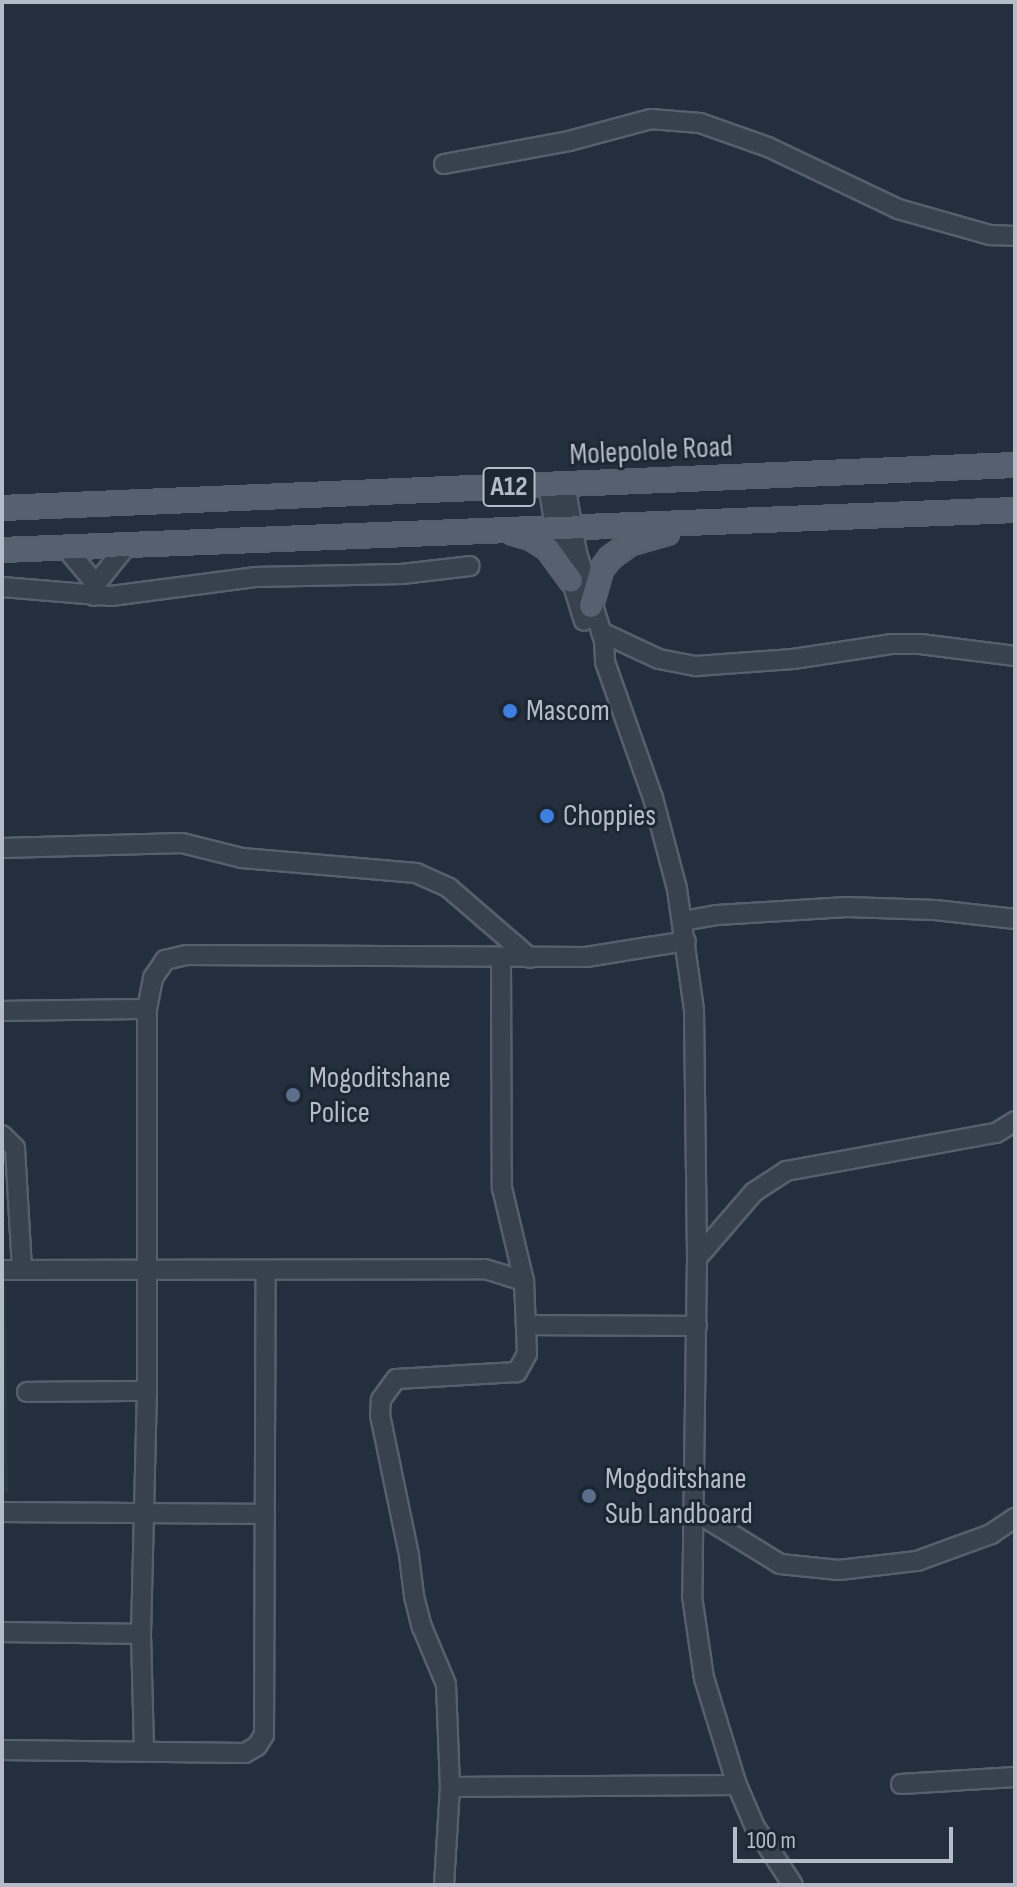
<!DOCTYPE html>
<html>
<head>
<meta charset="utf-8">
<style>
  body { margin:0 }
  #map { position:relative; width:1017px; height:1887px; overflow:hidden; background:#242f3e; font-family:"Sofia Sans Condensed",sans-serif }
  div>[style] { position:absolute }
  .green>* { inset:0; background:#263c3f }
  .roads { filter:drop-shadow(2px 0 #565f6c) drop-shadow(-2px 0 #565f6c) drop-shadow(0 2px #565f6c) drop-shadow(0 -2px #565f6c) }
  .minor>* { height:18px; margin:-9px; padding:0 9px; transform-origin:9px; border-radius:9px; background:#38414e }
  .major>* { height:22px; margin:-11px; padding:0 11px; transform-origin:11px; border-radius:11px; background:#56606e }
  .dots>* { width:22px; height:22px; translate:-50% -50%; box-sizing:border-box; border:4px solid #1d2633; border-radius:50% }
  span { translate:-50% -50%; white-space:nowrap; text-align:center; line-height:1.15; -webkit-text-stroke:6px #1d2633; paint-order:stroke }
  .shield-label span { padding:2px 6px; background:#1d2633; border:2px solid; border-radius:6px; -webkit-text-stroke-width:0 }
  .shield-label { font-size:28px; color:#b4bcc9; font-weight:700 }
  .street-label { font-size:30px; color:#b4bcc9 }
  .poi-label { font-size:30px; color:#b4bcc9 }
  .left { translate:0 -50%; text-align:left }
  .frame { position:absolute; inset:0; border:4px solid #b4bcc9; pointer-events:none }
  .scale { position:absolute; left:733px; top:1827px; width:220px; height:36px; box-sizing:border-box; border:4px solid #b4bcc9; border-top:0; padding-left:10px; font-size:24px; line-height:28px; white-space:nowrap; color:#b4bcc9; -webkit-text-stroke:6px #1d2633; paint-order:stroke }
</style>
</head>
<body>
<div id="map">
  <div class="green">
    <i style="clip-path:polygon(2px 1286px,6px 1286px,8px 1492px,2px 1493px)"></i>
  </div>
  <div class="roads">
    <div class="minor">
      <i style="left:444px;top:164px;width:127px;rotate:-10.4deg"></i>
      <i style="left:569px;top:141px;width:85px;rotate:-15deg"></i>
      <i style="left:651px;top:119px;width:49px;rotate:4.7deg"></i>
      <i style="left:700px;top:123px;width:72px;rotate:19.4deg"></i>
      <i style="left:768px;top:147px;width:144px;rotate:25.5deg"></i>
      <i style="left:898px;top:209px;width:96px;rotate:15.8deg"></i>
      <i style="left:990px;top:235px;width:25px;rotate:2deg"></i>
      <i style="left:565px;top:484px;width:70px;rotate:80.1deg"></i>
      <i style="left:577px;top:553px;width:92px;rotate:72.9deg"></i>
      <i style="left:604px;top:641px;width:21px;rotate:87deg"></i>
      <i style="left:605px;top:662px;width:144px;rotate:70.6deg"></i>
      <i style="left:653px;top:798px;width:94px;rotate:75.2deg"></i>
      <i style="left:677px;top:889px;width:122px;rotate:82deg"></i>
      <i style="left:694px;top:1010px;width:248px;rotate:89.3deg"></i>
      <i style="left:697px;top:1258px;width:338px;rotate:90.8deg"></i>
      <i style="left:692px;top:1596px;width:83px;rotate:81.7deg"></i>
      <i style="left:704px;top:1678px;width:112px;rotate:72.9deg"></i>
      <i style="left:737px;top:1785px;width:46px;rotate:66.8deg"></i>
      <i style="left:755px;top:1827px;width:69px;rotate:56.8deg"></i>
      <i style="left:548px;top:485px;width:43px;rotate:80.5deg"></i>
      <i style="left:555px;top:527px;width:98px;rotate:72.9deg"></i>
      <i style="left:65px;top:547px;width:48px;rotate:50deg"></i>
      <i style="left:2px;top:587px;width:109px;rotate:4.7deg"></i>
      <i style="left:111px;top:596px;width:145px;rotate:-7.5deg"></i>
      <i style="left:255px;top:577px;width:147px;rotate:-1.2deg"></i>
      <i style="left:402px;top:574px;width:68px;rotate:-6.7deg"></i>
      <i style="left:94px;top:596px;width:12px;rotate:-81deg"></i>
      <i style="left:96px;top:584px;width:50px;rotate:-51.5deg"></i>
      <i style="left:601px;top:632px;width:64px;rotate:25deg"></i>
      <i style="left:659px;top:659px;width:38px;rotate:11deg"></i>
      <i style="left:696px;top:666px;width:97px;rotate:-4.1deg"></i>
      <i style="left:793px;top:659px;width:99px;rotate:-8.7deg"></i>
      <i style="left:891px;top:644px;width:29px"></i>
      <i style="left:920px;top:644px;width:96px;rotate:7.2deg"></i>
      <i style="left:2px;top:848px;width:180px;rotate:-1.6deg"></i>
      <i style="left:182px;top:843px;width:62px;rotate:14deg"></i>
      <i style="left:242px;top:858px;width:175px;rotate:4.9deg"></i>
      <i style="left:416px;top:873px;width:36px;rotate:24deg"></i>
      <i style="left:449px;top:888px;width:107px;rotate:40.8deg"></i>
      <i style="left:683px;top:921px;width:35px;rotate:-10deg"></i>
      <i style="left:717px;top:915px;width:130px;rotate:-3.5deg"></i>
      <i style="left:847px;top:907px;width:88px;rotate:2deg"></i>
      <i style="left:935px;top:910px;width:81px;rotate:6.4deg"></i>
      <i style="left:501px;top:958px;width:230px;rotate:89.8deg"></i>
      <i style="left:502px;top:1188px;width:96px;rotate:76.7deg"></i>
      <i style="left:2px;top:1011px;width:145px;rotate:-0.8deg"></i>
      <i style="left:2px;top:1135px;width:18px;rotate:45deg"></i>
      <i style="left:15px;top:1148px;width:122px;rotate:86.7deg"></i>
      <i style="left:697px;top:1258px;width:87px;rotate:-49.2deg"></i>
      <i style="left:754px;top:1192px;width:38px;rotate:-33deg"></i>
      <i style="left:786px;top:1171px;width:213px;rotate:-10.3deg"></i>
      <i style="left:996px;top:1133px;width:22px;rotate:-32deg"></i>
      <i style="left:2px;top:1270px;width:483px;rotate:-0.1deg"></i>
      <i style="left:485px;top:1269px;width:41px;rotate:17.1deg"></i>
      <i style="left:524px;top:1281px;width:73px;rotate:87.6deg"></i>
      <i style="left:527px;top:1354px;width:21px;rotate:119deg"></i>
      <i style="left:517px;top:1372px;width:121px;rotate:176.7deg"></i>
      <i style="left:396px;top:1379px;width:26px;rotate:126deg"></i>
      <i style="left:381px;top:1400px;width:15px;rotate:94deg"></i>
      <i style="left:380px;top:1415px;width:143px;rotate:78.3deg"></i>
      <i style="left:409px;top:1555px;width:41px;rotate:83deg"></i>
      <i style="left:414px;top:1596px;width:32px;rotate:76deg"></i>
      <i style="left:422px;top:1627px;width:62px;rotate:67.2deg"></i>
      <i style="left:446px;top:1684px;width:103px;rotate:87.8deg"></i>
      <i style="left:450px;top:1787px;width:98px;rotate:93.5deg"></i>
      <i style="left:527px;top:1325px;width:170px;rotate:0.3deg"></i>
      <i style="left:27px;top:1392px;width:120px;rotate:-0.5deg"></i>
      <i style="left:694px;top:1511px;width:101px;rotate:31.6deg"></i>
      <i style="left:780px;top:1564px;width:59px;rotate:5.8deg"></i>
      <i style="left:839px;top:1570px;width:79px;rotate:-6.6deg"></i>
      <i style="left:917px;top:1561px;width:79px;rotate:-20deg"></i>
      <i style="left:991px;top:1534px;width:29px;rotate:-34deg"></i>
      <i style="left:2px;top:1512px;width:263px;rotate:0.4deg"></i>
      <i style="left:2px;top:1632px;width:139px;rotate:0.8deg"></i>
      <i style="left:144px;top:1749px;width:115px;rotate:-91.5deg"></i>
      <i style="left:141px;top:1634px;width:243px;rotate:-88.6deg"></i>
      <i style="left:147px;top:1391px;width:382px;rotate:-90deg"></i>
      <i style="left:147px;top:1009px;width:32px;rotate:-79deg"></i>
      <i style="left:153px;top:978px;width:22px;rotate:-56deg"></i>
      <i style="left:165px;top:960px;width:22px;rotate:-13deg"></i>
      <i style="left:186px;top:955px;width:400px;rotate:0.3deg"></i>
      <i style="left:586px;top:957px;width:101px;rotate:-9.1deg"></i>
      <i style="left:2px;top:1750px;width:243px;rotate:0.7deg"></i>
      <i style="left:245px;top:1753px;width:14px;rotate:-30deg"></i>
      <i style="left:257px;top:1746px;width:13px;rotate:-58deg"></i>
      <i style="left:264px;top:1735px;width:465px;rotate:-89.8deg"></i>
      <i style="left:901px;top:1784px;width:114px;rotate:-3.5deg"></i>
      <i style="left:450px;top:1787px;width:287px;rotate:-0.4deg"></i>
    </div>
    <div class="major">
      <i style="left:2px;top:508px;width:1014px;rotate:-2.43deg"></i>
      <i style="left:513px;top:533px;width:19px;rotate:16deg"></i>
      <i style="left:531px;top:538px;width:20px;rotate:33deg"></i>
      <i style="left:548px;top:549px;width:39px;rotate:54deg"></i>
      <i style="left:2px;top:550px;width:1014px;rotate:-2.26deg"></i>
      <i style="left:591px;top:606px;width:37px;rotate:-74deg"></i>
      <i style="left:601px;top:570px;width:15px;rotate:-53deg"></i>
      <i style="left:610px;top:558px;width:24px;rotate:-36deg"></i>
      <i style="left:629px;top:544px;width:40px;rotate:-16deg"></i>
    </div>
  </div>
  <div class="dots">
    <i style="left:510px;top:711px;background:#3f7fe0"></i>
    <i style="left:547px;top:816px;background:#3f7fe0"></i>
    <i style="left:293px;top:1095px;background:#5c6f8a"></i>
    <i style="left:589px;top:1496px;background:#5c6f8a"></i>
  </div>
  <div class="shield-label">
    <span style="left:509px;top:487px">A12</span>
  </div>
  <div class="street-label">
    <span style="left:651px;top:451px;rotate:-3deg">Molepolole Road</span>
  </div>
  <div class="poi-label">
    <span class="left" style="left:526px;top:711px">Mascom</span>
    <span class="left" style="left:563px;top:816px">Choppies</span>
    <span class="left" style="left:309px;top:1095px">Mogoditshane<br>Police</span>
    <span class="left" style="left:605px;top:1496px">Mogoditshane<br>Sub Landboard</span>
  </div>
  <div class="frame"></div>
  <div class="scale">100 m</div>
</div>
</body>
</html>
